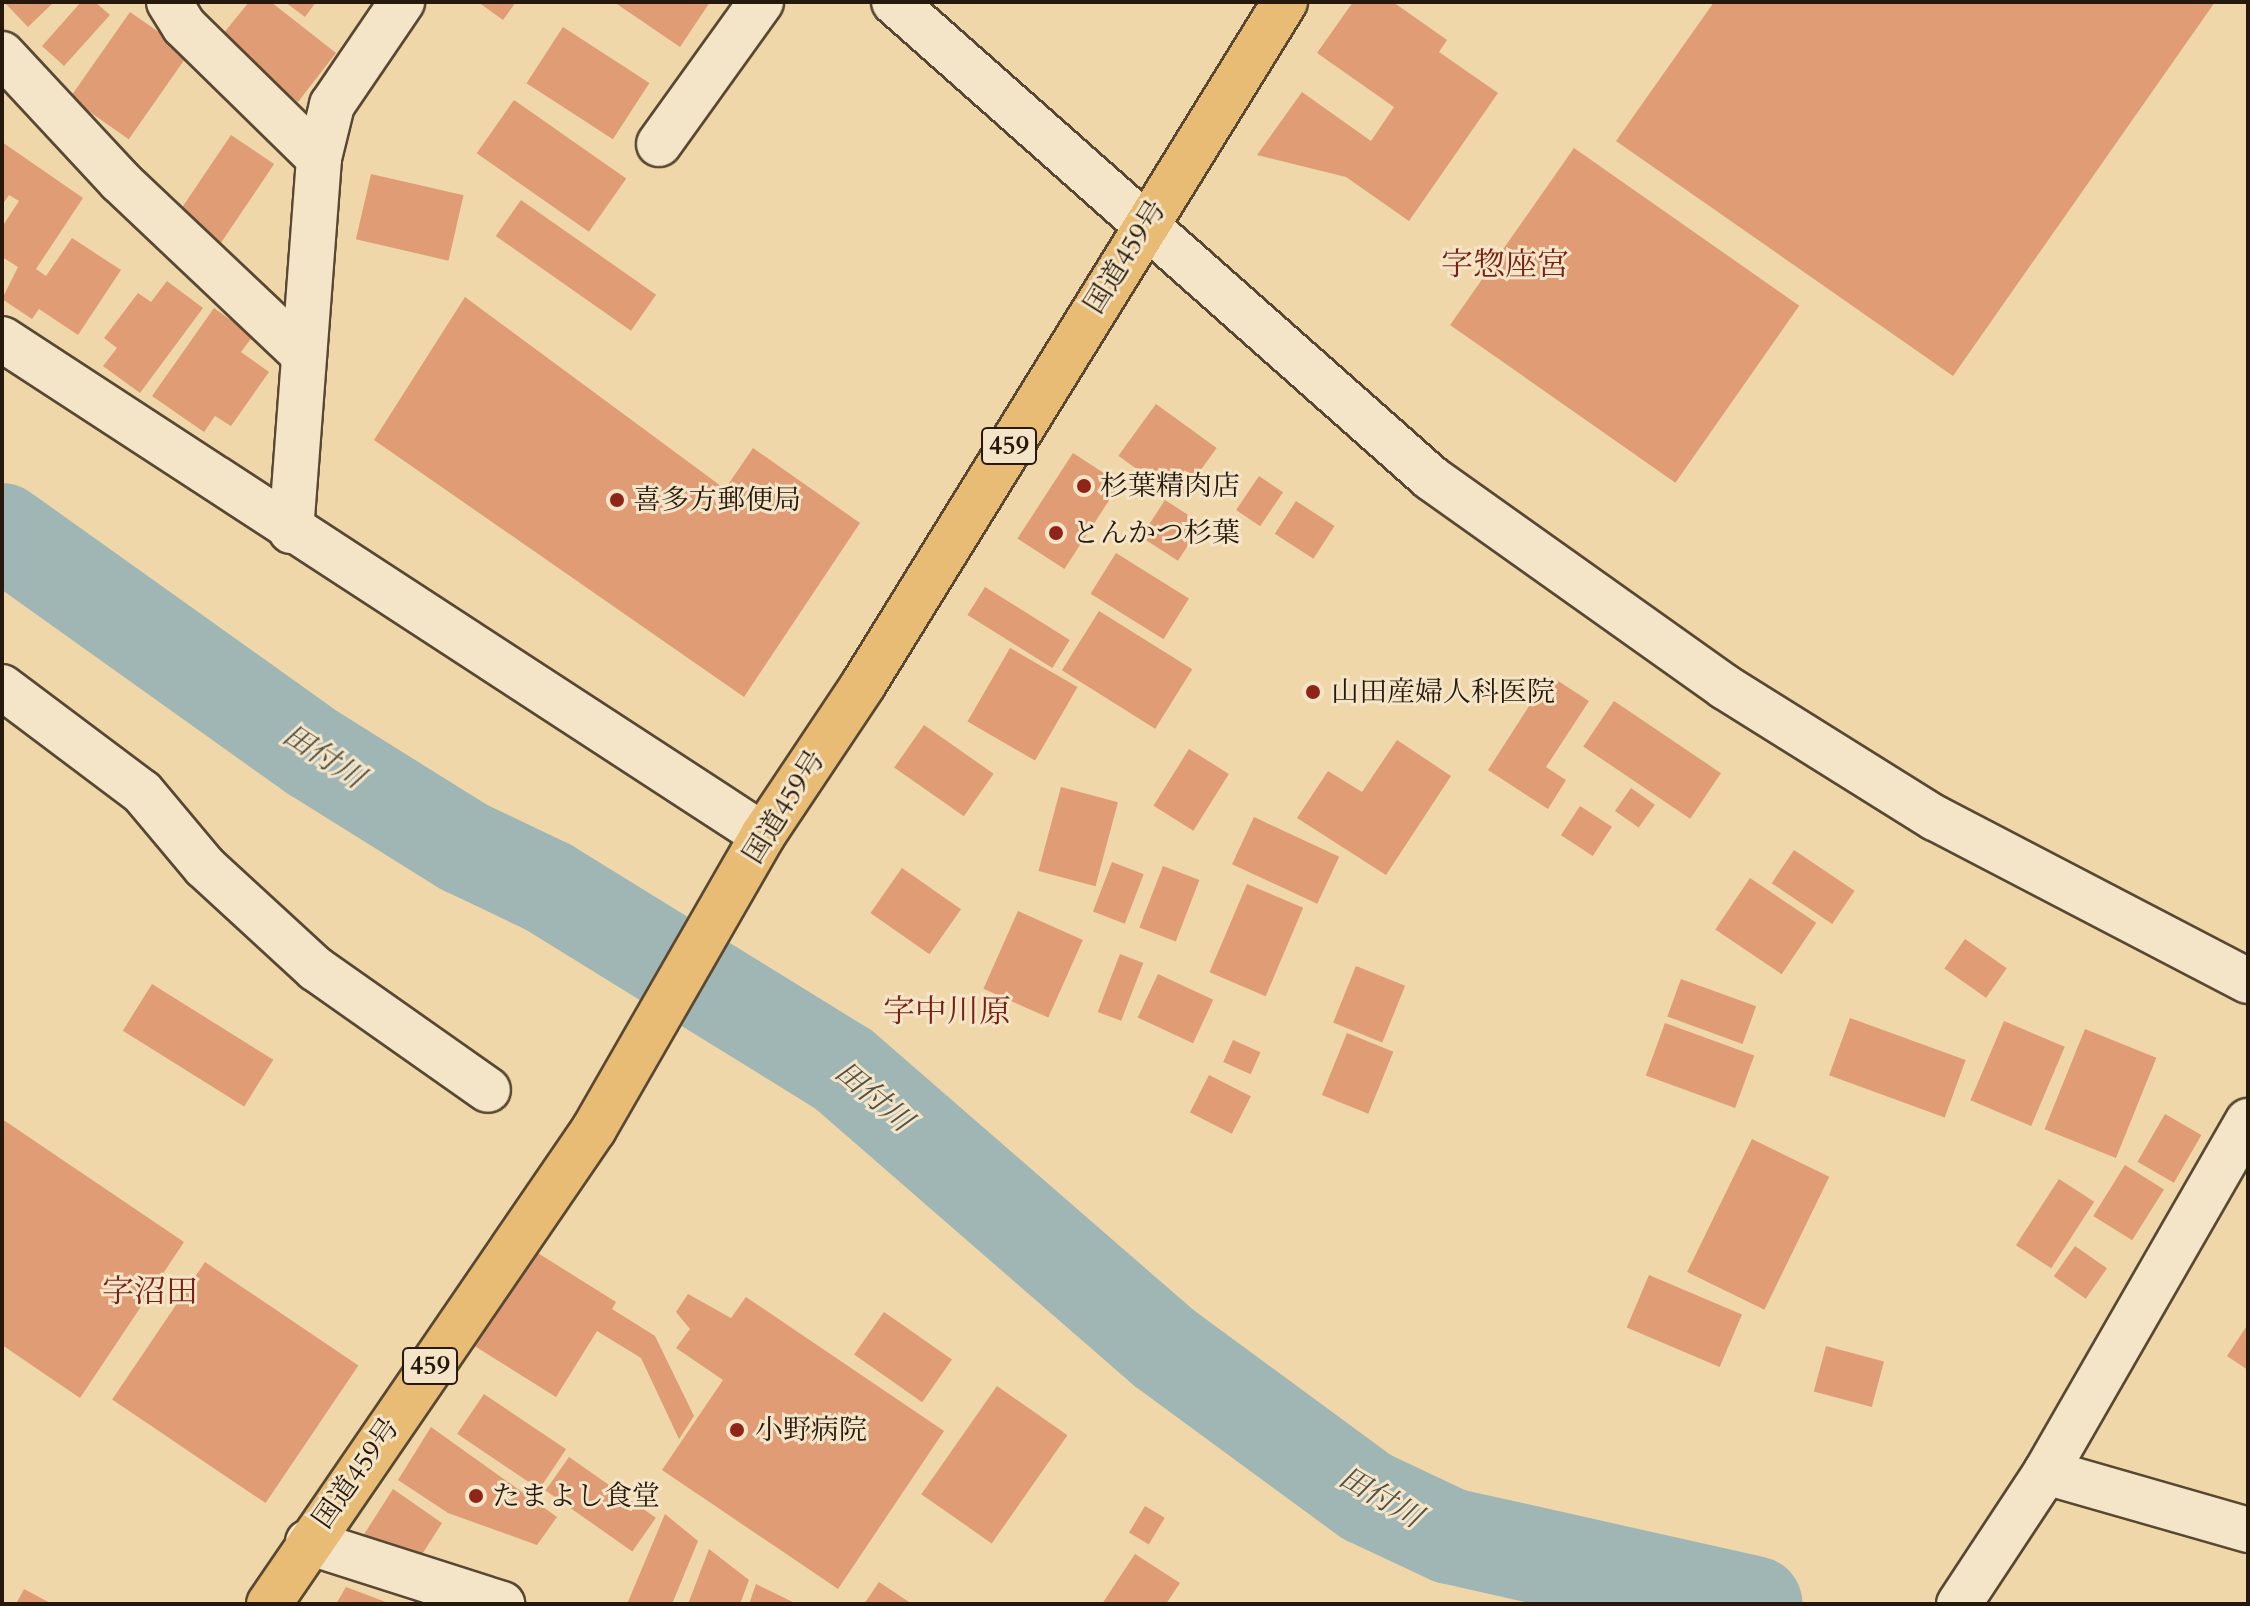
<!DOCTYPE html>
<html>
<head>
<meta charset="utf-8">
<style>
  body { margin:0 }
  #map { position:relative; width:2250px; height:1606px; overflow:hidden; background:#efd7aa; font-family:Cardo,"Noto Serif JP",serif }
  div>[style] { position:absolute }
  .river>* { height:96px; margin:-48px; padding:0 48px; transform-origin:48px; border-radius:48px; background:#a0b6b5 }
  .building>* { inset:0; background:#df9c75; transform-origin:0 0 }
  .roads { filter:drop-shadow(2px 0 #584833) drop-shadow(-2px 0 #584833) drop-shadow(0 2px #584833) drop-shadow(0 -2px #584833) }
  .minor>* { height:44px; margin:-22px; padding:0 22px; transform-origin:22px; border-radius:22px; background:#f5e5c8 }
  .highway>* { height:44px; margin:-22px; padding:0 22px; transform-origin:22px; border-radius:22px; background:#e8bc75 }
  .dots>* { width:22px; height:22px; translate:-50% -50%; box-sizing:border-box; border:4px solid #f5e5c8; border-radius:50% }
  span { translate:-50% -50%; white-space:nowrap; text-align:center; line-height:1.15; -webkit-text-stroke:6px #f5e5c8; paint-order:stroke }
  .shield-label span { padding:2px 6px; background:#f5e5c8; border:2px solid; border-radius:6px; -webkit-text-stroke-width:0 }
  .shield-label { font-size:26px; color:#26190b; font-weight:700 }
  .street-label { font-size:28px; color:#26190b }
  .poi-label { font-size:28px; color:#26190b }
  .left { translate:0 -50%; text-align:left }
  .water-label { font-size:30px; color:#515046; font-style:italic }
  .quarter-label { font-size:32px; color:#7a1f14 }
  .frame { position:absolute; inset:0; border:4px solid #26190b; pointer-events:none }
</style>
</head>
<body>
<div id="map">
  <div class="river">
    <i style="left:2px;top:531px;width:384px;rotate:35.5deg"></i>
    <i style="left:315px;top:754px;width:176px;rotate:32deg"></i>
    <i style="left:464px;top:847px;width:93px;rotate:25.5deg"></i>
    <i style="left:548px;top:887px;width:347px;rotate:31.7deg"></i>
    <i style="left:843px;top:1069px;width:425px;rotate:41deg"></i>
    <i style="left:1164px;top:1348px;width:252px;rotate:36.3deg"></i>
    <i style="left:1367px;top:1497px;width:92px;rotate:25.2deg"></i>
    <i style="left:1450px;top:1536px;width:312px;rotate:12.6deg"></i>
  </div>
  <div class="building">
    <i style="clip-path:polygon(4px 2px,54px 2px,28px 27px)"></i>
    <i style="clip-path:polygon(81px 2px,95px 2px,110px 15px,64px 66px,42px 46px)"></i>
    <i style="clip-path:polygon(249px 2px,271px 2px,336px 53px,298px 102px,218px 40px)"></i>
    <i style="clip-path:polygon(285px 2px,316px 2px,305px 17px)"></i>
    <i style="clip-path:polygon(478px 2px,516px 2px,503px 20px)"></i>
    <i style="clip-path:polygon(614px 2px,710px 2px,680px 47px)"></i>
    <i style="clip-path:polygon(1353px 2px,1393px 2px,1447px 40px,1439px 52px,1498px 93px,1409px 221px,1346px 177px,1257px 155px,1302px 92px,1371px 141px,1394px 107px,1317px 53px)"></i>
    <i style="clip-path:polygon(1714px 2px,2215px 2px,1953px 376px,1616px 141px)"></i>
    <i style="left:130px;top:12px;width:72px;height:105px;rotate:35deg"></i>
    <i style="left:563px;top:27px;width:103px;height:67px;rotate:33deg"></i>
    <i style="left:514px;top:100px;width:137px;height:65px;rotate:35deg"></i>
    <i style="left:231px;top:135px;width:52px;height:95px;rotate:34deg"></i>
    <i style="clip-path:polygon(2px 142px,83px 198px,36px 269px,46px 276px,72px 238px,121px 270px,78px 335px,39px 309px,32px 319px,2px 299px,18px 267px,2px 257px,2px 227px,19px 201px,9px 195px,2px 205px)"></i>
    <i style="left:1574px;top:148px;width:275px;height:216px;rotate:35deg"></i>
    <i style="left:371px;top:174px;width:95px;height:67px;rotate:13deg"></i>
    <i style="left:521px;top:200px;width:165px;height:44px;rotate:35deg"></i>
    <i style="clip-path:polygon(167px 281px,203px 308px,140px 393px,103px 366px,117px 348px,104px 338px,138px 293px,151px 302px)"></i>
    <i style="clip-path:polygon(465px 297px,725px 489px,753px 448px,860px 523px,744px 697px,374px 440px)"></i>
    <i style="clip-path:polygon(214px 308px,253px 336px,241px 352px,269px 372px,231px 426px,215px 416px,204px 432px,152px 396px)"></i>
    <i style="left:1156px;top:404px;width:75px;height:64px;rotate:36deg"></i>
    <i style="left:1073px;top:453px;width:56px;height:102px;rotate:33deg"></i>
    <i style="left:1259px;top:476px;width:29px;height:41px;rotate:34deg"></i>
    <i style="left:1165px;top:500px;width:44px;height:44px;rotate:33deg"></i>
    <i style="left:1296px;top:501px;width:46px;height:39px;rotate:33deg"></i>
    <i style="left:1116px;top:553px;width:86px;height:48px;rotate:32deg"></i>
    <i style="left:985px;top:587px;width:100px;height:33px;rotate:32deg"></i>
    <i style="left:1099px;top:611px;width:110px;height:70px;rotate:32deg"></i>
    <i style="left:1010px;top:648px;width:78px;height:85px;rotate:30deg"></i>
    <i style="clip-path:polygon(1549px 675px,1589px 701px,1546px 767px,1566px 780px,1548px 809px,1488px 770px)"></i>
    <i style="left:1614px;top:701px;width:129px;height:55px;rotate:34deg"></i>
    <i style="left:924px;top:725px;width:85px;height:52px;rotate:35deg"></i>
    <i style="clip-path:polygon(1397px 740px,1451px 776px,1386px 875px,1297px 818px,1328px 771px,1362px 792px)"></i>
    <i style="left:1189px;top:749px;width:47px;height:67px;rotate:32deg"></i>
    <i style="left:1061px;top:787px;width:59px;height:87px;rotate:15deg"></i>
    <i style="left:1631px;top:788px;width:29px;height:28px;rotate:35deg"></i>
    <i style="left:1580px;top:806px;width:38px;height:35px;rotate:33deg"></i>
    <i style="left:1254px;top:817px;width:94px;height:52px;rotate:25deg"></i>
    <i style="left:1794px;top:850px;width:73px;height:40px;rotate:34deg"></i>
    <i style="left:1112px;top:862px;width:34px;height:53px;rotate:21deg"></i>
    <i style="left:1163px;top:866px;width:39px;height:66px;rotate:21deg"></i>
    <i style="left:902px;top:868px;width:72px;height:55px;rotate:35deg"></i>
    <i style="left:1750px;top:878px;width:80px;height:62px;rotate:34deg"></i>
    <i style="left:1247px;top:884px;width:61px;height:96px;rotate:23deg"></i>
    <i style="left:1018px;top:911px;width:71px;height:85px;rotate:24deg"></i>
    <i style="left:1965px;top:939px;width:51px;height:36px;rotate:35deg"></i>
    <i style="left:1120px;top:954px;width:25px;height:62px;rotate:21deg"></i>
    <i style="left:1356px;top:966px;width:53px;height:61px;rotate:22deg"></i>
    <i style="left:1158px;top:974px;width:61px;height:48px;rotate:25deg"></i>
    <i style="left:1681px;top:979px;width:80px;height:40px;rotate:20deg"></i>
    <i style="left:152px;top:984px;width:143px;height:55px;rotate:32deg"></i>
    <i style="left:1850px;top:1018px;width:123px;height:61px;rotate:20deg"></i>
    <i style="left:2004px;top:1021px;width:66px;height:86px;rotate:23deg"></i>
    <i style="left:1665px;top:1023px;width:95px;height:56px;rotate:20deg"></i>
    <i style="left:2085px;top:1029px;width:77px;height:108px;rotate:22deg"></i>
    <i style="left:1347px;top:1033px;width:50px;height:67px;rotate:22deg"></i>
    <i style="left:1233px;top:1040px;width:30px;height:24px;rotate:24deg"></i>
    <i style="left:1209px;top:1075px;width:47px;height:42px;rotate:27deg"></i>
    <i style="left:2165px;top:1114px;width:42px;height:55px;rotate:30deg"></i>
    <i style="clip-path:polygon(2px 1119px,184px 1242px,80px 1398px,2px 1345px)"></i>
    <i style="left:1752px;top:1139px;width:86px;height:148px;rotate:26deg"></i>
    <i style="left:2125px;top:1165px;width:46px;height:60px;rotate:32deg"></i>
    <i style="left:2059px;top:1179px;width:42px;height:79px;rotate:33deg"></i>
    <i style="left:2075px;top:1246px;width:39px;height:37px;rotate:35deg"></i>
    <i style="clip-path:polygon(533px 1250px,616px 1302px,612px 1309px,655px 1336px,694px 1416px,679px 1439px,641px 1358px,597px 1331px,556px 1397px,473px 1345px)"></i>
    <i style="left:205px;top:1262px;width:185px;height:166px;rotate:34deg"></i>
    <i style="left:1649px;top:1275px;width:101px;height:57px;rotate:23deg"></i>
    <i style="clip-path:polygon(688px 1294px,731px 1318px,746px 1297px,944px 1431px,838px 1589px,662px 1470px,723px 1380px,676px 1348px,690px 1329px,676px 1312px)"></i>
    <i style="left:884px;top:1312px;width:83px;height:52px;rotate:35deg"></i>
    <i style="clip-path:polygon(2248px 1324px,2248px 1370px,2227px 1356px)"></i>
    <i style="left:1826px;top:1346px;width:60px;height:47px;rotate:15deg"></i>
    <i style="left:997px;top:1386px;width:86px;height:132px;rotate:35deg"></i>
    <i style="left:484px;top:1394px;width:99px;height:48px;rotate:34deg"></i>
    <i style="clip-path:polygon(431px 1427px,557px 1517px,537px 1545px,448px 1513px,398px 1480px)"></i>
    <i style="left:569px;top:1457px;width:106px;height:41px;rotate:35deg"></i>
    <i style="clip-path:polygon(393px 1489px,442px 1523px,421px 1556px,395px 1558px,363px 1536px)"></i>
    <i style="left:1145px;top:1506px;width:23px;height:31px;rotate:31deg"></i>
    <i style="clip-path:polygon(665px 1514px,698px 1541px,672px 1604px,627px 1604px)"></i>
    <i style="clip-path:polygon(709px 1549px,749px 1580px,740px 1604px,688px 1604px)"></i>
    <i style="clip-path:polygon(1135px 1554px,1180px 1583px,1166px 1604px,1102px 1604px)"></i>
    <i style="clip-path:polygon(879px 1582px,909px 1602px,908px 1604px,864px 1604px)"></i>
    <i style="clip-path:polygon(756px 1584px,797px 1604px,749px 1604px)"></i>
    <i style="clip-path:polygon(346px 1587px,391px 1604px,336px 1604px)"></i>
    <i style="clip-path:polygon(24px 1589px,52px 1604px,16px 1604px)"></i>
  </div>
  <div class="roads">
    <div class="minor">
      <i style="left:169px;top:2px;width:28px;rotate:58deg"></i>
      <i style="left:184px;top:26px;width:189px;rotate:44.4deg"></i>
      <i style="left:894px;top:2px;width:718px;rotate:41.55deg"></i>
      <i style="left:1431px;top:478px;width:361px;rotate:35.4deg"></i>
      <i style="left:1725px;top:687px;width:248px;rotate:32deg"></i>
      <i style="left:1935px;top:818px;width:353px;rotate:27.5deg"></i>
      <i style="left:2px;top:54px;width:173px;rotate:47.1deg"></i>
      <i style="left:120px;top:181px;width:253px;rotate:43.4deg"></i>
      <i style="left:659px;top:144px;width:175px;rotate:-54.3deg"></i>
      <i style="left:2px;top:339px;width:908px;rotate:33.1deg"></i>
      <i style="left:291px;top:531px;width:374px;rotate:-85.7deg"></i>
      <i style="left:319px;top:158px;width:55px;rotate:-76.2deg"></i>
      <i style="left:332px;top:105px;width:125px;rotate:-55.8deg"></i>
      <i style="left:2px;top:687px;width:175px;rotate:36.9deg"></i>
      <i style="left:142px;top:792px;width:98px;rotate:50deg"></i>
      <i style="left:205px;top:867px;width:151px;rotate:42.6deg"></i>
      <i style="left:316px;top:969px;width:210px;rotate:35.1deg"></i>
      <i style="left:2046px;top:1472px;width:210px;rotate:16deg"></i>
      <i style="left:308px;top:1542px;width:204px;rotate:17.7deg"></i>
      <i style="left:1959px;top:1604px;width:158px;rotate:-56.6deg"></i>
      <i style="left:2046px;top:1472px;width:405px;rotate:-60.1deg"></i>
    </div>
    <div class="highway">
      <i style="left:269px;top:1604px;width:576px;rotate:-55.62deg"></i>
      <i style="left:594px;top:1129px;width:339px;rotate:-60.1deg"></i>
      <i style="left:763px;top:835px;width:180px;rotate:-56.3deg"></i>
      <i style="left:863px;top:685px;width:803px;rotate:-58.29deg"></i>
    </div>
  </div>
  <div class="dots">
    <i style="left:1084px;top:486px;background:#8f2418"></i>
    <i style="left:617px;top:500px;background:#8f2418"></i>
    <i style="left:1056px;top:533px;background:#8f2418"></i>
    <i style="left:1313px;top:692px;background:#8f2418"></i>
    <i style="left:737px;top:1430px;background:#8f2418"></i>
    <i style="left:476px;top:1496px;background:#8f2418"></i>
  </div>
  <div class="shield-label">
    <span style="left:1009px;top:446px">459</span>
    <span style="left:430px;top:1366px">459</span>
  </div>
  <div class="street-label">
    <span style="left:1125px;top:257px;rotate:-58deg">国道459号</span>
    <span style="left:784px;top:807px;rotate:-58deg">国道459号</span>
    <span style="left:356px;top:1473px;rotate:-55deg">国道459号</span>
  </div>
  <div class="poi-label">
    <span class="left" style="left:1100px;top:486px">杉葉精肉店</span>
    <span class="left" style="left:633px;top:500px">喜多方郵便局</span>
    <span class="left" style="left:1072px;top:533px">とんかつ杉葉</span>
    <span class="left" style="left:1331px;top:692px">山田産婦人科医院</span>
    <span class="left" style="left:755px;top:1430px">小野病院</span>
    <span class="left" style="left:492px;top:1496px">たまよし食堂</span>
  </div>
  <div class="water-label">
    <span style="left:323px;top:757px;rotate:33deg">田付川</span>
    <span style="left:873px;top:1097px;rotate:40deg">田付川</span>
    <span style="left:1380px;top:1498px;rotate:30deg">田付川</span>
  </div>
  <div class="quarter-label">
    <span style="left:1505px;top:265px">字惣座宮</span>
    <span style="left:947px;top:1012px">字中川原</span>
    <span style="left:150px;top:1292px">字沼田</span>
  </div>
  <div class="frame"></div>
</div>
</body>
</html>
